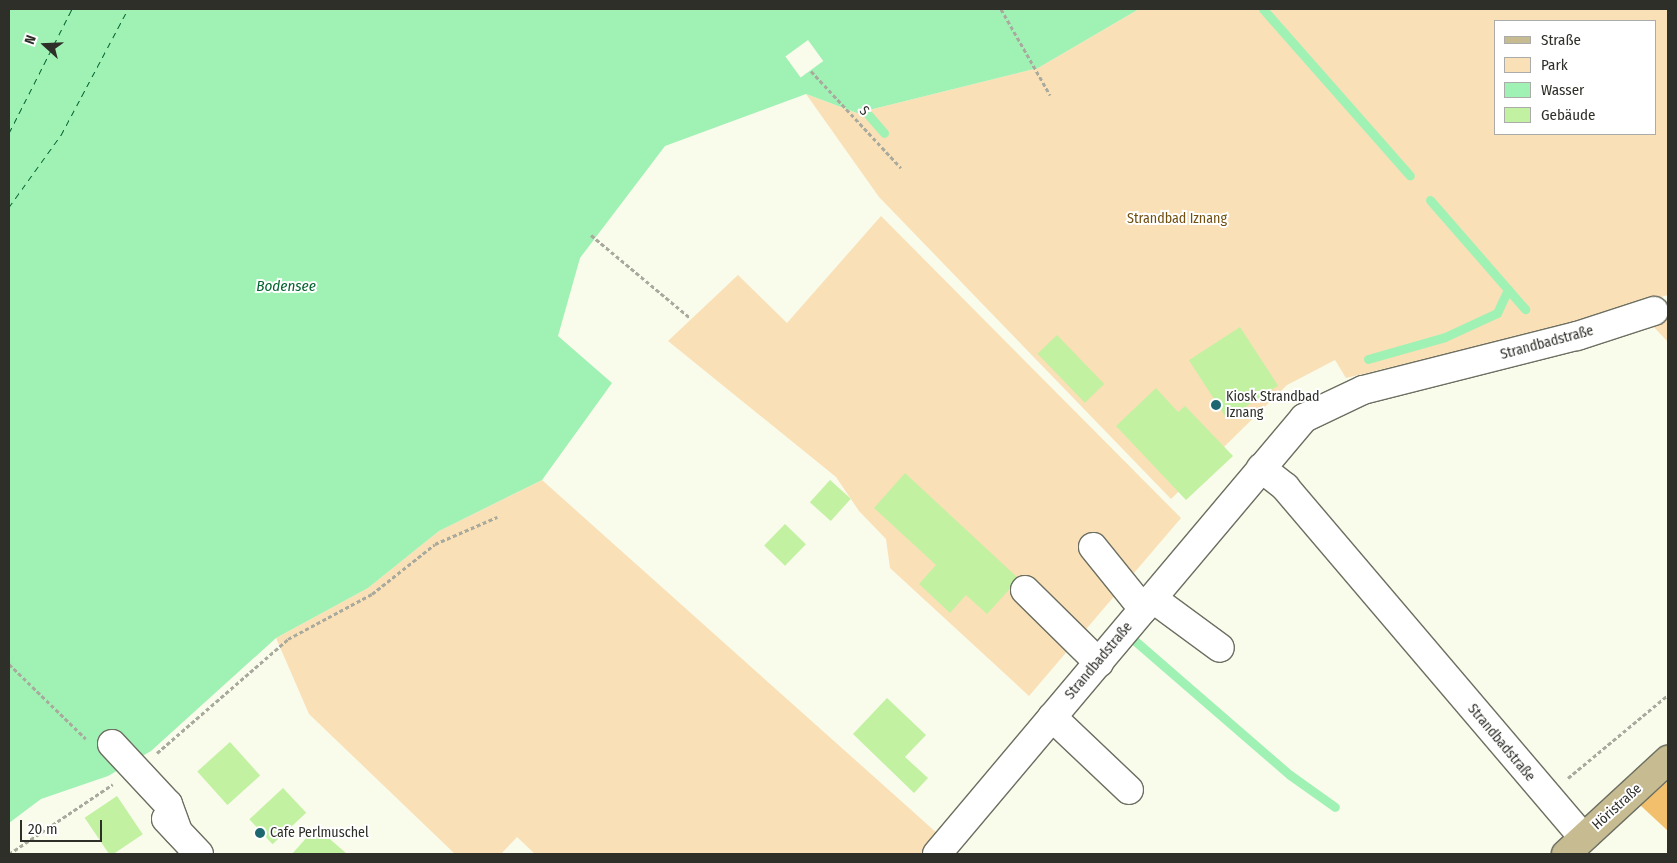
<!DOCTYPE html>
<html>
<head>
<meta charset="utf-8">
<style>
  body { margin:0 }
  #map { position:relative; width:1677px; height:863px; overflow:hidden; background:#f9fbeb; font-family:"Fira Sans Condensed",sans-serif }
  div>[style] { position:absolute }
  .green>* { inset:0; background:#fae0b7 }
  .forest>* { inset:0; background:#f2c06d }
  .water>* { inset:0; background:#a0f1b4 }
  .pier>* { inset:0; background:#f9fbeb; transform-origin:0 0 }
  .stream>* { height:9px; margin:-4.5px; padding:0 4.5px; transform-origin:4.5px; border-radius:4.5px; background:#a0f1b4 }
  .ferry>* { height:1px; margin-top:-0.5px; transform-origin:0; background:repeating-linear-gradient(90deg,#03642f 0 6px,transparent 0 11px) }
  .building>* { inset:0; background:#c2f1a1; transform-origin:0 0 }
  .path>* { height:3px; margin-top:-1.5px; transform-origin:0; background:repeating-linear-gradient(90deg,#a9aa9e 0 4px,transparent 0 6.5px) }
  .roads { filter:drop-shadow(1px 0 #6c6f61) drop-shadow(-1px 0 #6c6f61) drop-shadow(0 1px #6c6f61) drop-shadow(0 -1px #6c6f61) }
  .minor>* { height:28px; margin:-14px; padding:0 14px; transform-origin:14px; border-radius:14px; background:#fff }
  .major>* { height:28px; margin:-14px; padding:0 14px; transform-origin:14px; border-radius:14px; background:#c7bc91 }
  .dots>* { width:14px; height:14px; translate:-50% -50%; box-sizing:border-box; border:2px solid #fff; border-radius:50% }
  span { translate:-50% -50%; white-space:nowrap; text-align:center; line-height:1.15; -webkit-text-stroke:4px #fff; paint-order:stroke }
  .street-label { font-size:14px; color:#2e2f29 }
  .park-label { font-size:14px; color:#715010 }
  .poi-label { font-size:14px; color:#2e2f29 }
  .left { translate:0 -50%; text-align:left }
  .water-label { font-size:15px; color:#03642f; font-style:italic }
  .frame { position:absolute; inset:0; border:10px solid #2e2f29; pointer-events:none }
  .legend { position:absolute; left:1494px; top:20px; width:162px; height:115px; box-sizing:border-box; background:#fff; border:1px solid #abaca9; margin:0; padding:6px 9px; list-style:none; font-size:15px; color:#2e2f29 }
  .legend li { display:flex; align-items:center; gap:10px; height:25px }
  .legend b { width:25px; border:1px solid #abaca9 }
  .north { position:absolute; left:20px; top:20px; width:50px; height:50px; -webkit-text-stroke:4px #fff; paint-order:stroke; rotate:290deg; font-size:14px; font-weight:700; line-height:20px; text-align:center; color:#2e2f29 }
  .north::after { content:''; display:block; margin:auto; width:18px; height:22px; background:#2e2f29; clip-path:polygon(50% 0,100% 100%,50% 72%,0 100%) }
  .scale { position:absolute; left:20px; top:820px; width:82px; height:22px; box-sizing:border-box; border:2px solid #2e2f29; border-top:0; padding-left:6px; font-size:15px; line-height:18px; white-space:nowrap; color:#2e2f29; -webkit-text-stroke:4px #fff; paint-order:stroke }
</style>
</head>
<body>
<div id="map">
  <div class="green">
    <i style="clip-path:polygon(evenodd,1139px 9px,1668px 9px,1668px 295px,1646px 301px,1651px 305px,1346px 378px,1335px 360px,1287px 385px,1171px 499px,879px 197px,806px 94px,857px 113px,1038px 68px,1139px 9px,1496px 21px,1656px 21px,1656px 134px,1496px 134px,1496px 21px)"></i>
    <i style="clip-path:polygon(881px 216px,1181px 518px,1029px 696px,890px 568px,886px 539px,859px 511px,836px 477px,668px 341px,738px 275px,787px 323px)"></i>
    <i style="clip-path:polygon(1668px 317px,1668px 342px,1649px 322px)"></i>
    <i style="clip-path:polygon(542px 480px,938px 834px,922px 854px,535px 854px,517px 837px,501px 854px,455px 854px,309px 714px,276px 638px,368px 588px,439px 531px)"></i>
  </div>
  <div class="forest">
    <i style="clip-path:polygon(1668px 781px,1668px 831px,1640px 805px)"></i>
  </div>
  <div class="water">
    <i style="clip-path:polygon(9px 9px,1139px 9px,1038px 68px,857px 113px,806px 94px,665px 146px,580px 258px,558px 336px,612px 383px,542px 480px,439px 531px,368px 588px,276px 638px,151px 751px,108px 776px,41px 799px,9px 823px)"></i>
  </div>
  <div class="pier">
    <i style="left:808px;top:40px;width:26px;height:28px;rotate:54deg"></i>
  </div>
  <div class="stream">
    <i style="left:1263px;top:9px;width:222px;rotate:48.6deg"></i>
    <i style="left:865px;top:111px;width:29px;rotate:49deg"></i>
    <i style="left:1430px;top:200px;width:145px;rotate:48.9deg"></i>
    <i style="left:1368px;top:359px;width:80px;rotate:-15.9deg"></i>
    <i style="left:1445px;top:337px;width:57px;rotate:-24.8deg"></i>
    <i style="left:1497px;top:313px;width:26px;rotate:-65deg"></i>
    <i style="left:1134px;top:640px;width:206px;rotate:40.9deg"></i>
    <i style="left:1290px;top:775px;width:55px;rotate:35.4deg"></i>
  </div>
  <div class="ferry">
    <i style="left:9px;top:133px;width:139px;rotate:-63.1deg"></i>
    <i style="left:9px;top:207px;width:89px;rotate:-54.2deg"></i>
    <i style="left:61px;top:135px;width:143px;rotate:-62deg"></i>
  </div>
  <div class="building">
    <i style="left:1240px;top:327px;width:70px;height:61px;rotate:57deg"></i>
    <i style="left:1057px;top:335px;width:68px;height:27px;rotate:46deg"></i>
    <i style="clip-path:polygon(1156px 388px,1178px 412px,1185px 406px,1233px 456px,1186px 500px,1116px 426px)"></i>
    <i style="clip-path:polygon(905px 473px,1019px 579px,987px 614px,966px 595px,950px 613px,919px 584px,936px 565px,874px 508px)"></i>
    <i style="left:830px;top:480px;width:28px;height:30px;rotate:42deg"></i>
    <i style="left:785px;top:524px;width:29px;height:30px;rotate:44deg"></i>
    <i style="clip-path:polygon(887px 698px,926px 735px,905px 757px,928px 778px,914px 793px,853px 734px)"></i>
    <i style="left:230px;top:742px;width:45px;height:44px;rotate:48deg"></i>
    <i style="left:283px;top:788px;width:34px;height:46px;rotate:47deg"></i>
    <i style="left:117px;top:796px;width:46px;height:39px;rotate:56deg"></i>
    <i style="clip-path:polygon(316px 827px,347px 854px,292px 854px)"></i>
  </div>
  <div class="path">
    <i style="left:1001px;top:9px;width:99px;rotate:60.3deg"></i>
    <i style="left:811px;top:71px;width:132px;rotate:47.1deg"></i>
    <i style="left:591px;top:235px;width:128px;rotate:39.9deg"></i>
    <i style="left:9px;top:664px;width:107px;rotate:44.2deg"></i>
    <i style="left:157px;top:753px;width:174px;rotate:-41deg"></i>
    <i style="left:288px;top:639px;width:95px;rotate:-28.2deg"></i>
    <i style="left:372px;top:594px;width:80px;rotate:-38.4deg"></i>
    <i style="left:435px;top:544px;width:68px;rotate:-23.5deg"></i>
    <i style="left:1568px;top:778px;width:130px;rotate:-39.7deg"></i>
    <i style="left:9px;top:854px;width:125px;rotate:-33.9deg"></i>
  </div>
  <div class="roads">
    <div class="minor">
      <i style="left:1261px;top:468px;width:31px;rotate:38deg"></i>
      <i style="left:1285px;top:487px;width:460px;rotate:49.6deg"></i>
      <i style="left:1093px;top:547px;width:80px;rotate:51.1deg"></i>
      <i style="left:1025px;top:590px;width:104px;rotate:44.6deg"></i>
      <i style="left:1152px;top:598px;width:84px;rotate:36.3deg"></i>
      <i style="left:1052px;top:717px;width:106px;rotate:43.5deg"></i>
      <i style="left:112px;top:744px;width:82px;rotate:47deg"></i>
      <i style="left:168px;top:804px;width:29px;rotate:70deg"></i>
      <i style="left:166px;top:819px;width:48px;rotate:46.7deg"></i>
      <i style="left:937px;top:854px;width:570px;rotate:-49.91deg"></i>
      <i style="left:1304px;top:418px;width:65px;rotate:-25.4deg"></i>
      <i style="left:1363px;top:390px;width:221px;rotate:-14.2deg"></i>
      <i style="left:1577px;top:336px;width:81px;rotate:-18deg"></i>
    </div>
    <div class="major">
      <i style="left:1566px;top:854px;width:139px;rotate:-42.7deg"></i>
    </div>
  </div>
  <div class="dots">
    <i style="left:1216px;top:405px;background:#1d6870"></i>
    <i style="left:260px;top:833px;background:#1d6870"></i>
  </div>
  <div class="street-label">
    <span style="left:864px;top:111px;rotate:47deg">S</span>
    <span style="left:1547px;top:343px;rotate:-15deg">Strandbadstraße</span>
    <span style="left:1099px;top:661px;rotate:-50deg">Strandbadstraße</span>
    <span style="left:1501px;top:743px;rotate:50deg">Strandbadstraße</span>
    <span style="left:1617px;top:807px;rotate:-42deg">Höristraße</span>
  </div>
  <div class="park-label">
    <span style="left:1177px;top:219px">Strandbad Iznang</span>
  </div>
  <div class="poi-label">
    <span class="left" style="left:1226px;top:405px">Kiosk Strandbad<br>Iznang</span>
    <span class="left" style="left:270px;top:833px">Cafe Perlmuschel</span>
  </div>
  <div class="water-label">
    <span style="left:286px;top:287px">Bodensee</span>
  </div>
  <div class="frame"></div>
  <ul class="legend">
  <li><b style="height:6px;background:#c7bc91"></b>Straße</li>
  <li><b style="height:14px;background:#fae0b7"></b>Park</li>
  <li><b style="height:14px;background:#a0f1b4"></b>Wasser</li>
  <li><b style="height:14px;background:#c2f1a1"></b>Gebäude</li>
  </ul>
  <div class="north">N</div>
  <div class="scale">20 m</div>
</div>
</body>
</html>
